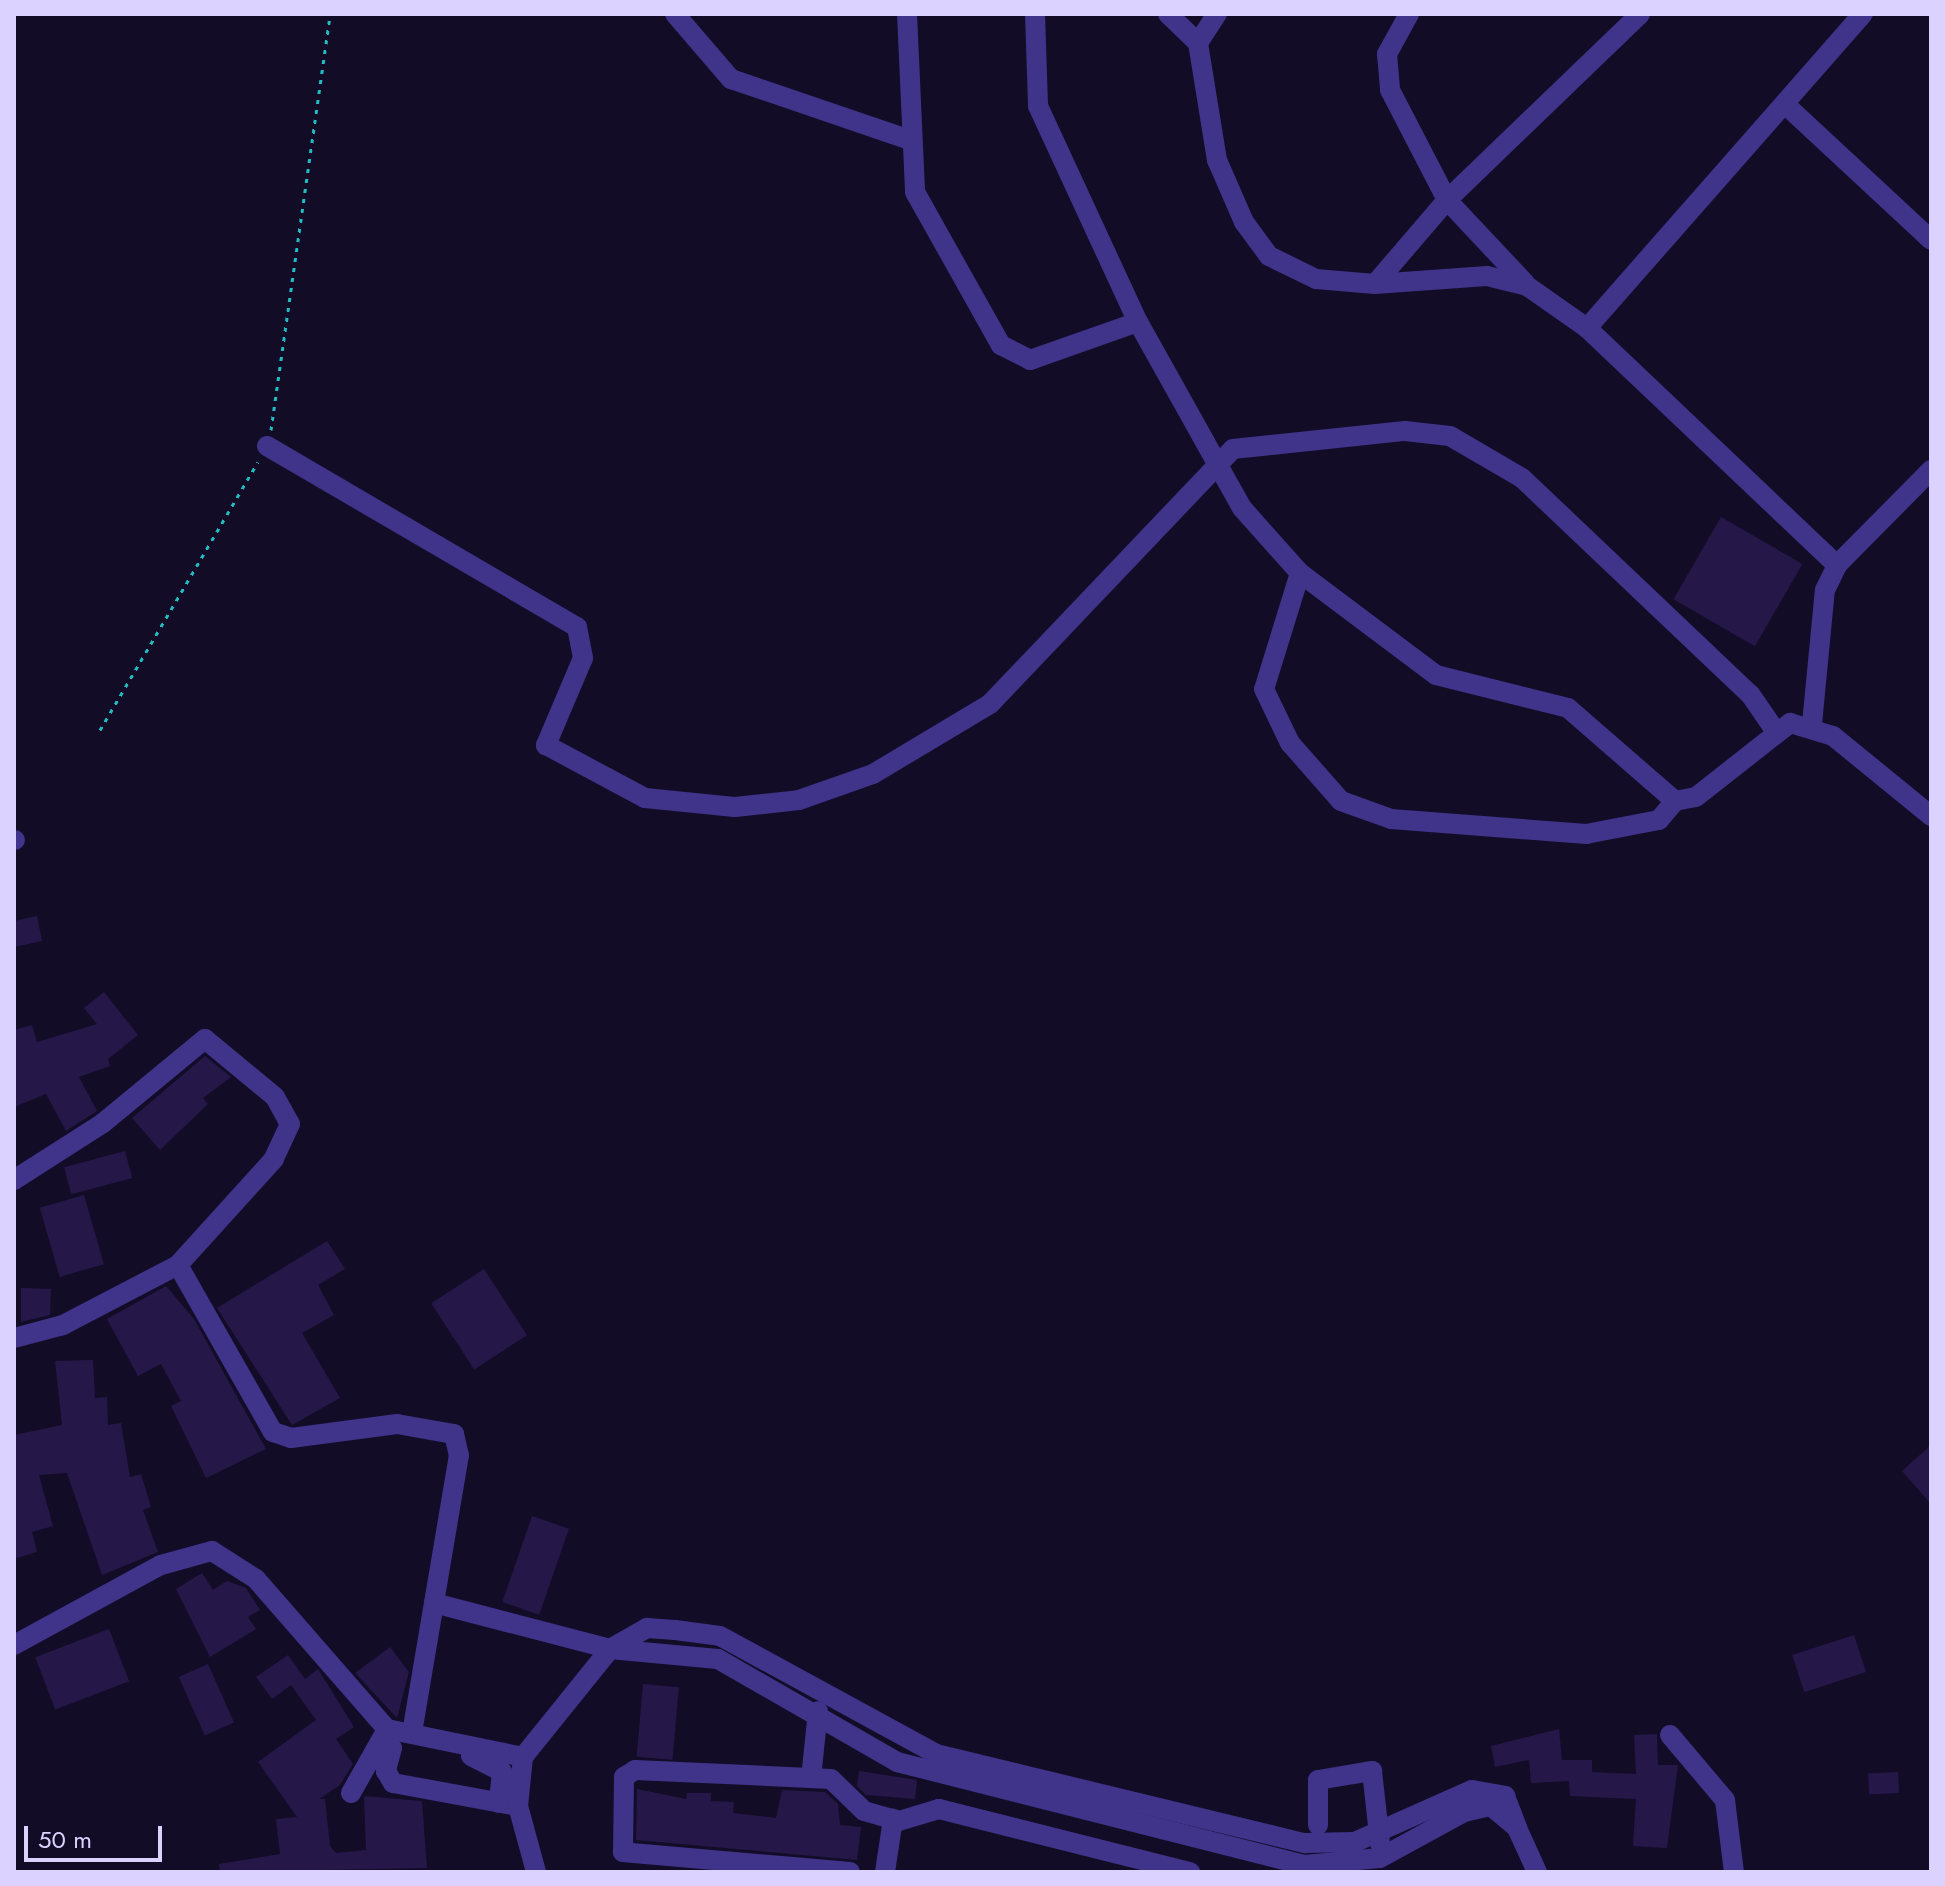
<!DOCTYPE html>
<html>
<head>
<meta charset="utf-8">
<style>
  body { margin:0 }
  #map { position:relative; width:1945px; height:1886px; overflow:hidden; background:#130c27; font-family:Jost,sans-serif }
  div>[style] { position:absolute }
  .building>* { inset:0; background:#261749; transform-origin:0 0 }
  .path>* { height:3px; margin-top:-1.5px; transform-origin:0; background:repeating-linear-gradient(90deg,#22bcc3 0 4px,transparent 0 10px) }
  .minor>* { height:20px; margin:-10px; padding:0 10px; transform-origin:10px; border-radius:10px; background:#3f338a }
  span { translate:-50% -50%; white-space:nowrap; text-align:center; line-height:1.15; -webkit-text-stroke:6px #130c27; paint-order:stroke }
  .frame { position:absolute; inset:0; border:16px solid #dcd2ff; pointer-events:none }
  .scale { position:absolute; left:24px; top:1826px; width:138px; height:36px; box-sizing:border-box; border:4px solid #dcd2ff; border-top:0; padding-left:10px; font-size:24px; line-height:28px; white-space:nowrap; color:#dcd2ff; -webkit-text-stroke:6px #130c27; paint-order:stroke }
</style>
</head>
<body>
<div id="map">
  <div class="building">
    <i style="left:1721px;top:517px;width:94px;height:95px;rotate:30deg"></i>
    <i style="clip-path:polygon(37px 916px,42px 941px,14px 947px,14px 921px)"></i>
    <i style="clip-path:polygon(104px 992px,138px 1035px,108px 1059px,110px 1066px,79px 1077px,97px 1111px,66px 1131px,46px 1094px,14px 1107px,14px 1030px,32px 1025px,37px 1042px,97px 1024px,84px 1008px)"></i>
    <i style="clip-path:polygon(205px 1056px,231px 1077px,203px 1098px,208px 1104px,160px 1150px,132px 1118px)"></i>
    <i style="left:125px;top:1151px;width:28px;height:63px;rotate:75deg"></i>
    <i style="left:84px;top:1195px;width:72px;height:46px;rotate:74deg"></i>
    <i style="clip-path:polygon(327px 1241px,345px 1269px,318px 1285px,334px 1315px,302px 1333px,340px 1398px,292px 1425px,217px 1308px)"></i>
    <i style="left:484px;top:1269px;width:79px;height:63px;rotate:57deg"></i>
    <i style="clip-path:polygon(166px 1286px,194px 1319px,266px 1449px,206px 1478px,171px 1406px,181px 1401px,161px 1364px,138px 1376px,107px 1319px)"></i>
    <i style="clip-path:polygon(21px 1288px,51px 1289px,50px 1315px,21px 1322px)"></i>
    <i style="clip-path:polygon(93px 1360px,95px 1398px,107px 1397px,108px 1425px,121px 1423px,130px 1477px,141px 1474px,151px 1507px,143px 1510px,158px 1552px,102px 1575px,67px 1473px,39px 1475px,53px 1526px,32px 1532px,37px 1552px,14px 1559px,14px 1435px,62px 1425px,55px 1361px)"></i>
    <i style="clip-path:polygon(1931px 1445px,1931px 1504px,1902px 1471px)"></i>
    <i style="left:532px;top:1516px;width:39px;height:91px;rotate:19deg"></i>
    <i style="clip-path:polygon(202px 1573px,213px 1590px,227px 1581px,246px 1588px,260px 1610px,248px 1617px,256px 1629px,210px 1657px,176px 1589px)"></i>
    <i style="left:109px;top:1629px;width:56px;height:79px;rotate:69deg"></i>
    <i style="left:1854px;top:1635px;width:39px;height:65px;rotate:72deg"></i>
    <i style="clip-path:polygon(390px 1647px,409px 1672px,397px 1718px,355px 1673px)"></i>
    <i style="clip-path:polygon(288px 1655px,305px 1679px,318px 1669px,354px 1727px,336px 1739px,353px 1764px,340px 1785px,319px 1799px,325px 1799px,330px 1846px,336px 1853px,366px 1850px,364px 1796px,422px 1801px,427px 1868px,220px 1872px,219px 1864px,280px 1854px,276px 1819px,297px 1817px,258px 1762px,316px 1720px,291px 1685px,272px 1699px,256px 1677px)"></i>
    <i style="left:208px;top:1664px;width:64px;height:32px;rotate:66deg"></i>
    <i style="left:643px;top:1684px;width:36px;height:73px;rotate:5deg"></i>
    <i style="clip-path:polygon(1559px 1729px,1562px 1760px,1592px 1760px,1592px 1772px,1636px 1774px,1634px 1735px,1657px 1734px,1658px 1765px,1678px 1765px,1667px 1848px,1633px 1846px,1636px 1799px,1570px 1796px,1569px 1781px,1531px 1783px,1529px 1760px,1495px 1767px,1491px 1746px)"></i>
    <i style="clip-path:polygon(859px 1771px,917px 1780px,915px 1799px,866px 1795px,857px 1786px)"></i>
    <i style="left:1898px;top:1772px;width:21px;height:30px;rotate:87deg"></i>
    <i style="clip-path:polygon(637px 1789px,686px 1799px,687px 1793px,711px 1793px,711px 1801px,734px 1802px,733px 1813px,776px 1818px,782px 1790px,825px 1792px,838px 1804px,840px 1825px,861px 1827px,857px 1860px,636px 1840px)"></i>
  </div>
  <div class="path">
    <i style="left:271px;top:430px;width:420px;rotate:-81.9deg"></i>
    <i style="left:100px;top:730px;width:311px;rotate:-59.5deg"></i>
  </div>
  <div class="minor">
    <i style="left:675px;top:14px;width:86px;rotate:49.3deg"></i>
    <i style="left:731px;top:79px;width:186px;rotate:18.8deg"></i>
    <i style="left:907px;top:14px;width:178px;rotate:87.4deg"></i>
    <i style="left:915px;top:192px;width:176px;rotate:60.7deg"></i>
    <i style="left:1001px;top:345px;width:33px;rotate:27deg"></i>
    <i style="left:1030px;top:360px;width:114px;rotate:-19.4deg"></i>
    <i style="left:1035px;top:14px;width:92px;rotate:88.1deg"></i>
    <i style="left:1038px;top:106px;width:238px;rotate:65.2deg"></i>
    <i style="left:1138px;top:322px;width:213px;rotate:60.8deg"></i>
    <i style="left:1242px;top:508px;width:87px;rotate:48.3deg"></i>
    <i style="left:1300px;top:573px;width:170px;rotate:36.9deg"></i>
    <i style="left:1436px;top:675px;width:136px;rotate:14deg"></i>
    <i style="left:1568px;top:708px;width:142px;rotate:41deg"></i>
    <i style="left:1675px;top:801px;width:21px;rotate:-11deg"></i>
    <i style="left:1696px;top:797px;width:120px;rotate:-38.2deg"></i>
    <i style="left:1790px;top:723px;width:45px;rotate:16.8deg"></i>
    <i style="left:1833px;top:736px;width:127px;rotate:39.2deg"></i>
    <i style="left:1168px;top:14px;width:42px;rotate:44deg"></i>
    <i style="left:1198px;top:43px;width:119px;rotate:80.8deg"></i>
    <i style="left:1217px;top:160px;width:68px;rotate:66.5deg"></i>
    <i style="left:1244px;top:222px;width:42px;rotate:53.7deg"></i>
    <i style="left:1269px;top:256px;width:52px;rotate:26.1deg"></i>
    <i style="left:1316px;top:279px;width:59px;rotate:4.8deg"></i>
    <i style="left:1375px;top:284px;width:112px;rotate:-4.1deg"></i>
    <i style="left:1487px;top:276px;width:41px;rotate:14deg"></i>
    <i style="left:1527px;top:286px;width:73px;rotate:35deg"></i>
    <i style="left:1587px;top:328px;width:344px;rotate:43.5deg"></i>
    <i style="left:1409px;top:14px;width:46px;rotate:118.8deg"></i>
    <i style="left:1387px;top:54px;width:36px;rotate:85deg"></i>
    <i style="left:1390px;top:90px;width:124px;rotate:62.6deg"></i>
    <i style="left:1447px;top:200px;width:114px;rotate:46.8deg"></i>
    <i style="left:1198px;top:43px;width:35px;rotate:-57deg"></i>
    <i style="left:1788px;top:107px;width:195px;rotate:42.9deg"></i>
    <i style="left:1375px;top:284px;width:111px;rotate:-49.4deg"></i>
    <i style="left:1447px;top:200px;width:268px;rotate:-43.9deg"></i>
    <i style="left:1587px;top:328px;width:418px;rotate:-48.7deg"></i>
    <i style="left:267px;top:446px;width:359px;rotate:30.3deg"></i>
    <i style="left:577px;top:627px;width:32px;rotate:79deg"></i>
    <i style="left:583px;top:658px;width:95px;rotate:113deg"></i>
    <i style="left:546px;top:745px;width:112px;rotate:28.2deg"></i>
    <i style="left:645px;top:798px;width:90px;rotate:5.7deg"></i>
    <i style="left:735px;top:807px;width:64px;rotate:-6.2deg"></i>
    <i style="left:799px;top:800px;width:78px;rotate:-19.4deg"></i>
    <i style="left:873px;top:774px;width:136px;rotate:-30.9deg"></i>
    <i style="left:990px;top:704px;width:352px;rotate:-46.4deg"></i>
    <i style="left:1233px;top:449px;width:173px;rotate:-6deg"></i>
    <i style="left:1405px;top:431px;width:45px;rotate:6.3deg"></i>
    <i style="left:1450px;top:436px;width:83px;rotate:30.3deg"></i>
    <i style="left:1522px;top:478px;width:314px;rotate:43.5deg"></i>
    <i style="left:1750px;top:694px;width:42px;rotate:55.6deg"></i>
    <i style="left:1300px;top:573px;width:121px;rotate:107.2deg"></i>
    <i style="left:1264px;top:689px;width:60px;rotate:64.3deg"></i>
    <i style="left:1290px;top:743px;width:77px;rotate:48.7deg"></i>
    <i style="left:1341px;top:801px;width:53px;rotate:19.8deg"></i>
    <i style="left:1391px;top:819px;width:196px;rotate:4.4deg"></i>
    <i style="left:1586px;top:834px;width:74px;rotate:-10.9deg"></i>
    <i style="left:1659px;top:820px;width:25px;rotate:-50deg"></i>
    <i style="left:1812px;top:724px;width:135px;rotate:-84.5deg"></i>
    <i style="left:1825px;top:590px;width:28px;rotate:-64deg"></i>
    <i style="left:1837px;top:565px;width:134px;rotate:-45.3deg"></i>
    <i style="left:14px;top:840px;width:1px"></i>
    <i style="left:14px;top:1180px;width:106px;rotate:-32.6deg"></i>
    <i style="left:103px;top:1123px;width:132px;rotate:-39.5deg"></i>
    <i style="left:205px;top:1039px;width:91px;rotate:39.6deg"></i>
    <i style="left:275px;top:1097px;width:31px;rotate:61deg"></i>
    <i style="left:290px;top:1124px;width:38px;rotate:115deg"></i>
    <i style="left:274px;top:1159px;width:143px;rotate:132.2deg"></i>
    <i style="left:178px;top:1265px;width:130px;rotate:152.4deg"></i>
    <i style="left:63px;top:1325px;width:51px;rotate:165.1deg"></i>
    <i style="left:178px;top:1265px;width:192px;rotate:60.4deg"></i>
    <i style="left:273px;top:1432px;width:19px;rotate:18deg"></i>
    <i style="left:291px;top:1438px;width:107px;rotate:-7.5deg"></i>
    <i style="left:397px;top:1424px;width:58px;rotate:10deg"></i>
    <i style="left:454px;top:1434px;width:22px;rotate:77deg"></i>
    <i style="left:459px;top:1455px;width:281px;rotate:99.6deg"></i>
    <i style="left:434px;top:1603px;width:182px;rotate:14.6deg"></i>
    <i style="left:610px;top:1649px;width:108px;rotate:5.3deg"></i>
    <i style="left:718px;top:1659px;width:207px;rotate:29.9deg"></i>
    <i style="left:897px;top:1762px;width:420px;rotate:14.2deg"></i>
    <i style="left:1304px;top:1865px;width:76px;rotate:-5.3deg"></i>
    <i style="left:1380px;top:1858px;width:96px;rotate:-28.7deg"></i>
    <i style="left:1464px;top:1812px;width:28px;rotate:-13deg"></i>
    <i style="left:1491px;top:1806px;width:34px;rotate:40deg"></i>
    <i style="left:1517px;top:1828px;width:48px;rotate:65.6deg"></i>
    <i style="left:14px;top:1645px;width:167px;rotate:-28.6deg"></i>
    <i style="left:161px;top:1565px;width:53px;rotate:-15.4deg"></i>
    <i style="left:212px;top:1551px;width:52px;rotate:32.5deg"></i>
    <i style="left:256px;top:1579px;width:199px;rotate:48.9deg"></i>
    <i style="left:387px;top:1729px;width:139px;rotate:11.6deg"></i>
    <i style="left:523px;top:1757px;width:139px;rotate:-51.1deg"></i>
    <i style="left:610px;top:1649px;width:43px;rotate:-29.6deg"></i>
    <i style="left:647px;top:1628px;width:28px;rotate:4deg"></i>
    <i style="left:675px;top:1630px;width:45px;rotate:7.6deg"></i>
    <i style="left:720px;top:1636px;width:246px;rotate:28.6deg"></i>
    <i style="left:936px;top:1754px;width:380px;rotate:13.6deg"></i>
    <i style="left:1305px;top:1843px;width:50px;rotate:-1.1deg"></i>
    <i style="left:1355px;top:1842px;width:128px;rotate:-24deg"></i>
    <i style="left:1472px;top:1790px;width:34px;rotate:10deg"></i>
    <i style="left:1505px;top:1796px;width:34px;rotate:69deg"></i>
    <i style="left:1670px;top:1735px;width:85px;rotate:49.8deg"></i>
    <i style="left:1725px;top:1800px;width:73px;rotate:82.9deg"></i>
    <i style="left:379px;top:1745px;width:13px;rotate:13deg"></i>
    <i style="left:392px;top:1748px;width:24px;rotate:105deg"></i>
    <i style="left:386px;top:1771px;width:14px;rotate:60deg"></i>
    <i style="left:393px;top:1783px;width:127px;rotate:10.4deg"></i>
    <i style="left:471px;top:1756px;width:35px;rotate:27deg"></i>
    <i style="left:502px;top:1772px;width:31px;rotate:96deg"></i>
    <i style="left:523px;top:1757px;width:49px;rotate:95.8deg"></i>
    <i style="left:518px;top:1806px;width:68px;rotate:74.7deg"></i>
    <i style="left:811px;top:1778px;width:67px;rotate:-84deg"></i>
    <i style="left:351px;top:1793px;width:69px;rotate:-60.5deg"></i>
    <i style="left:1318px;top:1825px;width:45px;rotate:-90deg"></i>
    <i style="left:1318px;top:1780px;width:55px;rotate:-9.5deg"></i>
    <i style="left:1372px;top:1771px;width:73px;rotate:83.7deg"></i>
    <i style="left:850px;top:1872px;width:228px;rotate:-175deg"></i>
    <i style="left:623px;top:1852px;width:75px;rotate:-89.2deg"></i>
    <i style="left:624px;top:1777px;width:13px;rotate:-32deg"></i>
    <i style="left:635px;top:1770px;width:196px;rotate:2.6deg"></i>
    <i style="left:831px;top:1779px;width:46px;rotate:44.1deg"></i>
    <i style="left:864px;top:1811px;width:36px;rotate:16deg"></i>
    <i style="left:899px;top:1821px;width:42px;rotate:-16.7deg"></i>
    <i style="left:939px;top:1809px;width:259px;rotate:14.1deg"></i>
    <i style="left:885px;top:1872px;width:54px;rotate:-81.4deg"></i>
  </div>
  <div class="frame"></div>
  <div class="scale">50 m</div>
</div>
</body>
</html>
